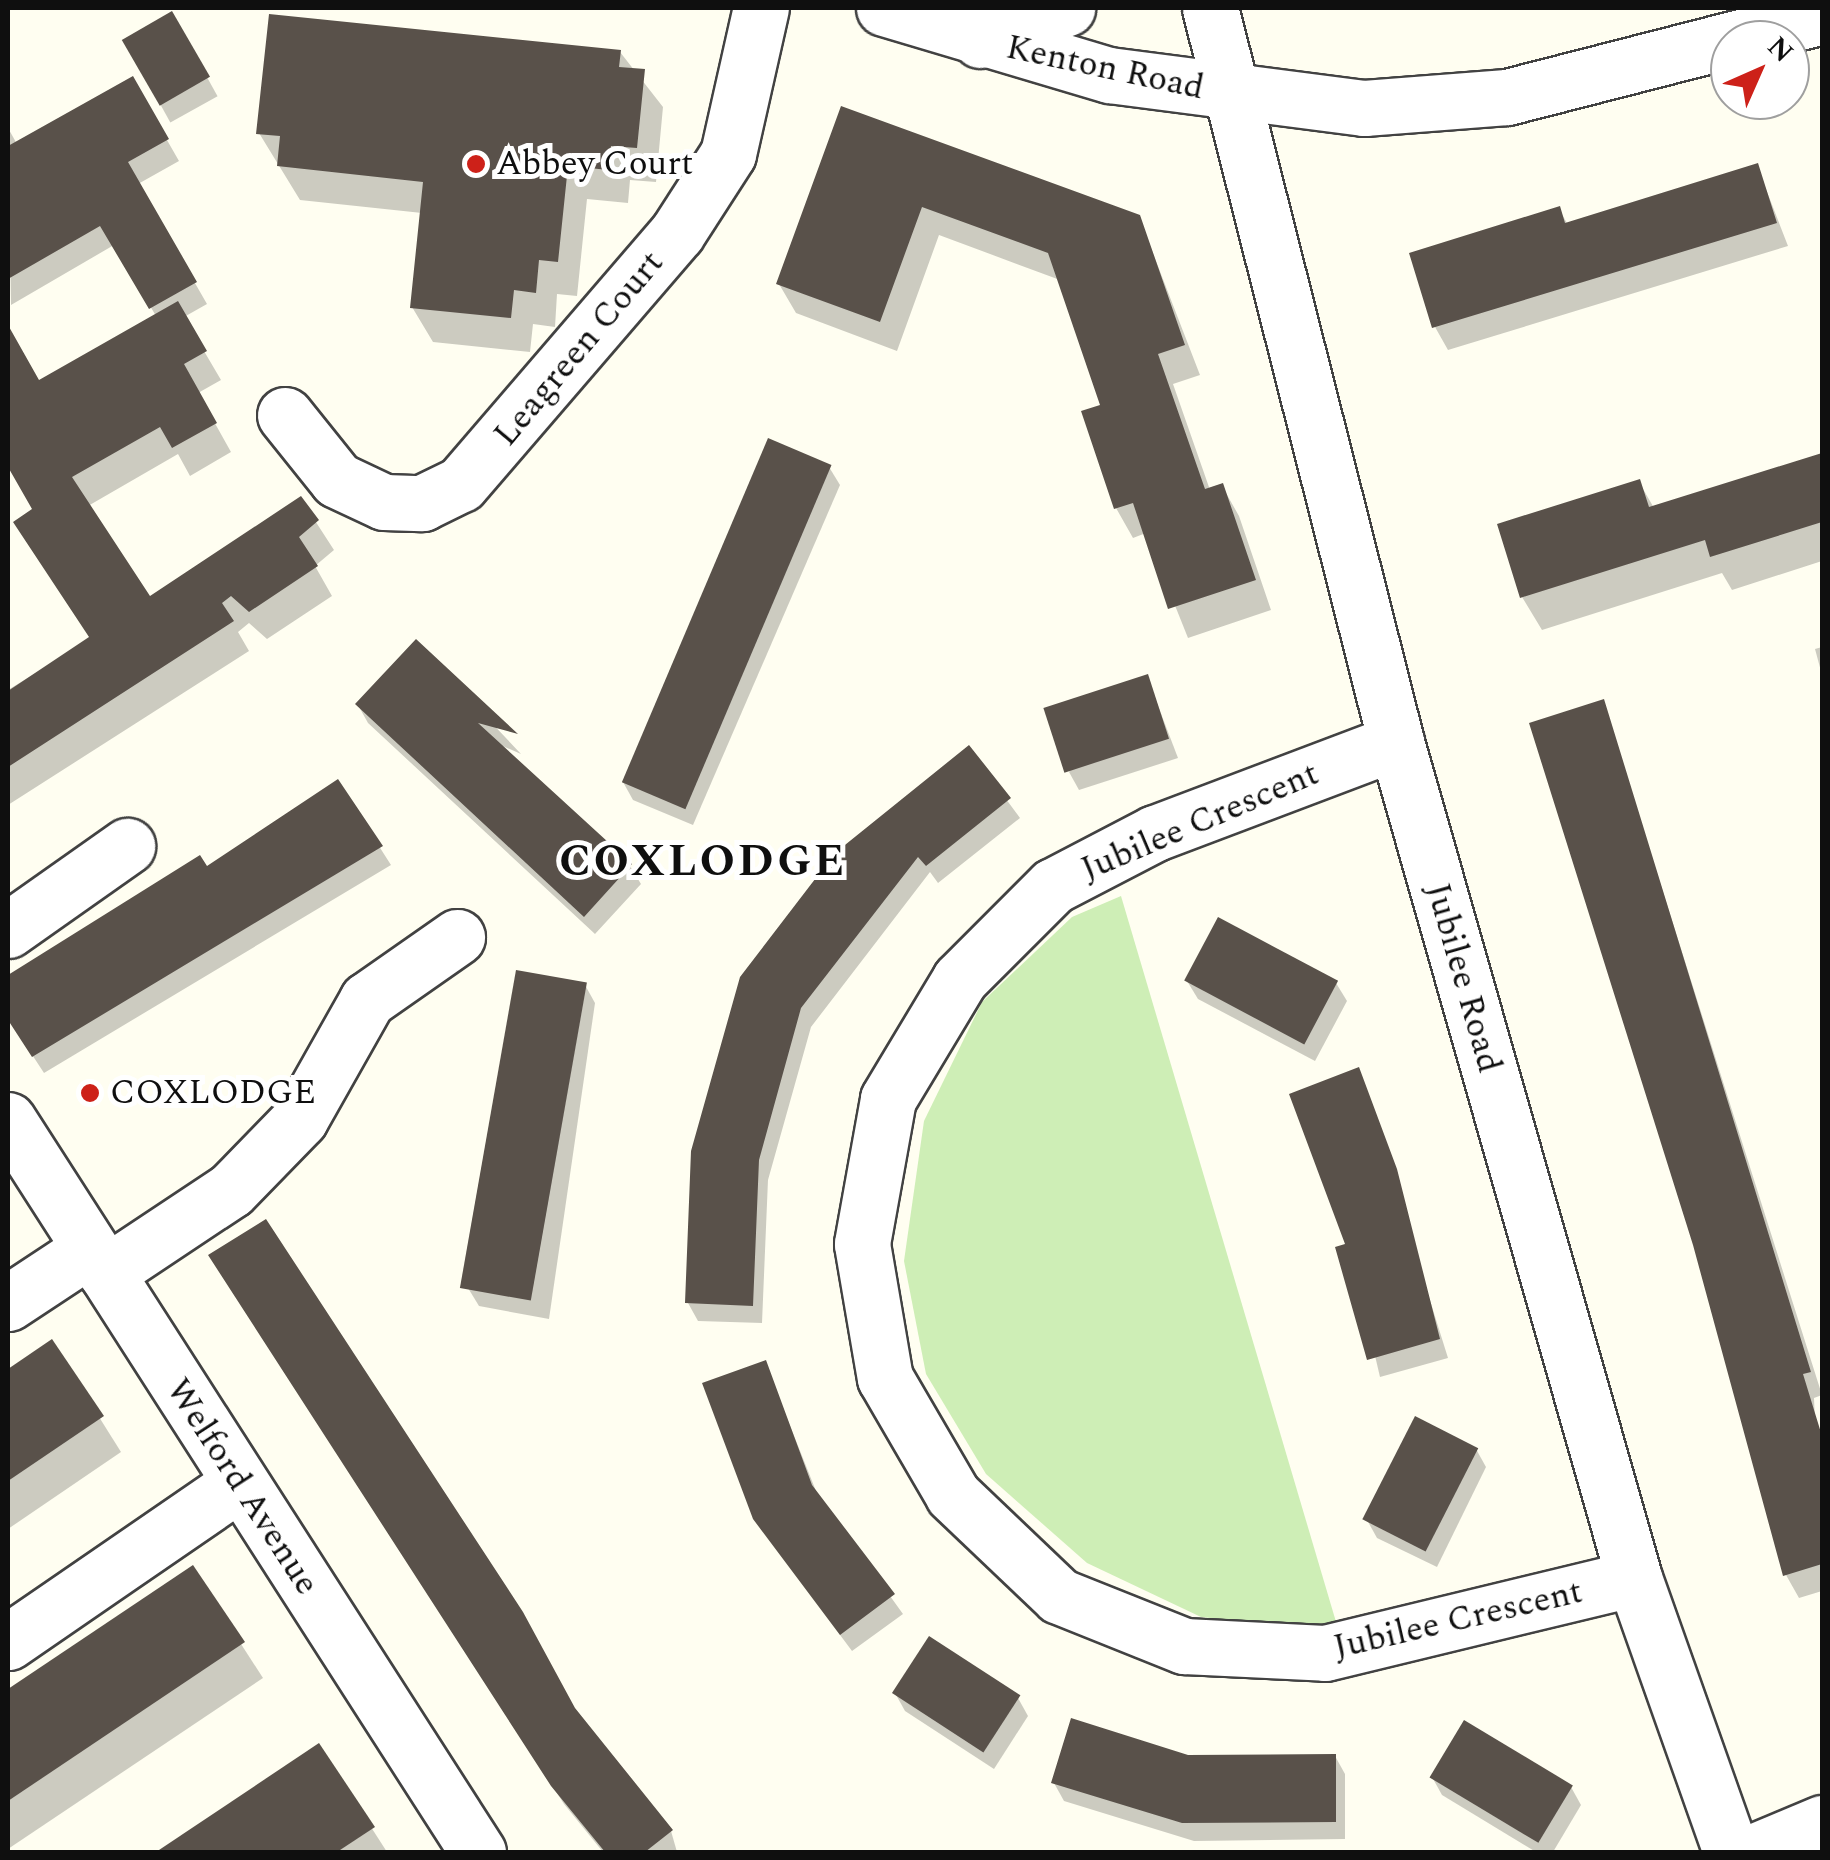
<!DOCTYPE html>
<html>
<head>
<meta charset="utf-8">
<style>
  body { margin:0 }
  #map { position:relative; width:1830px; height:1860px; overflow:hidden; background:#fffef1; font-family:Spectral,serif }
  div>[style] { position:absolute }
  .green>* { inset:0; background:#ceeeb6 }
  .shadow>* { inset:0; background:#0003; transform-origin:0 0 }
  .building>* { inset:0; background:#59514a; transform-origin:0 0 }
  .roads { filter:drop-shadow(2px 0 #424242) drop-shadow(-2px 0 #424242) drop-shadow(0 2px #424242) drop-shadow(0 -2px #424242) }
  .minor>* { height:55px; margin:-27.5px; padding:0 27.5px; transform-origin:27.5px; border-radius:27.5px; background:#fff }
  .tertiary>* { height:55px; margin:-27.5px; padding:0 27.5px; transform-origin:27.5px; border-radius:27.5px; background:#fff }
  .dots>* { width:28px; height:28px; translate:-50% -50%; box-sizing:border-box; border:5px solid #fff; border-radius:50% }
  span { translate:-50% -50%; white-space:nowrap; text-align:center; line-height:1.15; -webkit-text-stroke:10px #fff; paint-order:stroke }
  .street-label { font-size:35px; color:#0f0f0f }
  .poi-label { font-size:35px; color:#0f0f0f }
  .left { translate:0 -50%; text-align:left }
  .district-label { font-size:45px; color:#0f0f0f; font-weight:700; letter-spacing:2.5px }
  .frame { position:absolute; inset:0; border:10px solid #0f0f0f; pointer-events:none }
  .north { position:absolute; left:1710px; top:20px; width:100px; height:100px; box-sizing:border-box; background:#fff; border:2px solid #9f9f9f; border-radius:50%; rotate:45deg; font-size:28px; font-weight:700; line-height:40px; text-align:center; color:#0f0f0f }
  .north::after { content:''; display:block; margin:auto; width:35px; height:45px; background:#cd2119; clip-path:polygon(50% 0,100% 100%,50% 72%,0 100%) }
</style>
</head>
<body>
<div id="map">
  <div class="green">
    <i style="clip-path:polygon(1121px 896px,1339px 1632px,1201px 1617px,1087px 1563px,986px 1474px,926px 1374px,904px 1261px,924px 1121px,982px 1002px,1072px 917px)"></i>
  </div>
  <div class="shadow">
    <i style="left:172px;top:14px;width:94px;height:54px;rotate:61deg"></i>
    <i style="clip-path:polygon(620px 52px,663px 107px,656px 182px,630px 180px,628px 203px,587px 199px,577px 296px,557px 294px,555px 327px,533px 324px,530px 352px,433px 342px,412px 307px,422px 213px,300px 200px,259px 133px)"></i>
    <i style="clip-path:polygon(132px 79px,179px 161px,138px 184px,207px 304px,184px 317px,221px 380px,198px 393px,231px 452px,190px 476px,178px 454px,88px 506px,149px 600px,301px 499px,334px 550px,315px 566px,332px 596px,267px 639px,249px 623px,238px 632px,249px 651px,8px 805px,8px 690px,91px 639px,16px 523px,35px 510px,8px 462px,8px 330px,38px 383px,156px 316px,114px 245px,11px 305px,8px 128px,17px 144px)"></i>
    <i style="clip-path:polygon(842px 109px,1139px 217px,1200px 375px,1173px 384px,1210px 490px,1222px 486px,1239px 516px,1271px 610px,1188px 638px,1146px 533px,1133px 538px,1116px 508px,1103px 407px,1060px 280px,939px 235px,897px 351px,796px 313px,779px 284px)"></i>
    <i style="clip-path:polygon(1757px 166px,1788px 246px,1448px 350px,1435px 327px,1412px 255px,1559px 209px,1568px 225px)"></i>
    <i style="clip-path:polygon(1822px 456px,1822px 561px,1732px 590px,1722px 573px,1542px 630px,1522px 597px,1639px 482px,1654px 508px)"></i>
    <i style="clip-path:polygon(829px 467px,840px 485px,693px 825px,633px 800px,623px 782px)"></i>
    <i style="clip-path:polygon(416px 643px,521px 754px,498px 744px,630px 866px,641px 884px,595px 934px,368px 723px,358px 705px)"></i>
    <i style="clip-path:polygon(1822px 647px,1822px 675px,1815px 649px)"></i>
    <i style="clip-path:polygon(1147px 677px,1178px 758px,1079px 790px,1069px 772px)"></i>
    <i style="clip-path:polygon(1603px 702px,1822px 1395px,1814px 1398px,1822px 1591px,1799px 1598px,1786px 1575px)"></i>
    <i style="clip-path:polygon(969px 749px,1020px 818px,938px 883px,930px 872px,811px 1027px,768px 1180px,762px 1323px,698px 1321px,688px 1303px,693px 1152px)"></i>
    <i style="clip-path:polygon(338px 782px,391px 865px,44px 1073px,8px 1018px,8px 978px,200px 858px,207px 869px)"></i>
    <i style="clip-path:polygon(1187px 981px,1336px 983px,1347px 1001px,1315px 1061px,1198px 999px)"></i>
    <i style="clip-path:polygon(585px 985px,595px 1003px,549px 1319px,479px 1306px,468px 1288px)"></i>
    <i style="clip-path:polygon(1358px 1070px,1448px 1358px,1380px 1377px,1349px 1245px)"></i>
    <i style="clip-path:polygon(222px 1273px,671px 1831px,677px 1852px,603px 1852px,564px 1804px)"></i>
    <i style="clip-path:polygon(52px 1342px,121px 1452px,8px 1529px,8px 1372px)"></i>
    <i style="clip-path:polygon(765px 1363px,818px 1496px,903px 1614px,852px 1651px,767px 1537px)"></i>
    <i style="clip-path:polygon(1476px 1449px,1486px 1467px,1437px 1567px,1377px 1538px,1367px 1520px)"></i>
    <i style="clip-path:polygon(192px 1568px,263px 1678px,8px 1849px,8px 1692px)"></i>
    <i style="clip-path:polygon(895px 1693px,1018px 1698px,1028px 1716px,994px 1769px,905px 1711px)"></i>
    <i style="clip-path:polygon(319px 1746px,387px 1852px,161px 1852px)"></i>
    <i style="clip-path:polygon(1335px 1756px,1345px 1774px,1345px 1839px,1194px 1841px,1064px 1801px,1054px 1783px,1188px 1757px)"></i>
    <i style="clip-path:polygon(1432px 1777px,1571px 1787px,1581px 1805px,1553px 1852px,1536px 1852px,1442px 1795px)"></i>
  </div>
  <div class="building">
    <i style="left:172px;top:11px;width:76px;height:58px;rotate:60deg"></i>
    <i style="clip-path:polygon(269px 14px,621px 50px,619px 67px,645px 69px,637px 148px,611px 146px,609px 170px,568px 166px,558px 262px,539px 260px,536px 293px,514px 290px,511px 318px,410px 308px,423px 182px,277px 166px,280px 136px,256px 134px)"></i>
    <i style="clip-path:polygon(133px 76px,169px 139px,128px 162px,197px 282px,149px 309px,100px 226px,8px 279px,8px 146px)"></i>
    <i style="clip-path:polygon(841px 106px,1140px 215px,1185px 345px,1158px 354px,1205px 489px,1223px 483px,1256px 580px,1168px 609px,1133px 503px,1114px 509px,1081px 411px,1100px 405px,1048px 253px,922px 207px,880px 322px,776px 284px)"></i>
    <i style="clip-path:polygon(1758px 163px,1777px 223px,1432px 328px,1409px 253px,1560px 206px,1565px 223px)"></i>
    <i style="clip-path:polygon(178px 301px,207px 351px,184px 364px,217px 423px,172px 448px,160px 427px,72px 477px,150px 596px,301px 496px,319px 520px,299px 537px,318px 566px,249px 612px,231px 596px,222px 603px,234px 621px,8px 767px,8px 691px,89px 637px,13px 522px,32px 509px,8px 467px,8px 325px,39px 380px)"></i>
    <i style="left:768px;top:438px;width:69px;height:374px;rotate:23deg"></i>
    <i style="clip-path:polygon(1822px 453px,1822px 522px,1710px 557px,1705px 540px,1520px 598px,1497px 524px,1640px 479px,1649px 507px)"></i>
    <i style="clip-path:polygon(416px 639px,518px 734px,478px 723px,632px 864px,584px 917px,355px 704px)"></i>
    <i style="left:1148px;top:674px;width:68px;height:110px;rotate:72deg"></i>
    <i style="clip-path:polygon(1604px 699px,1811px 1372px,1803px 1374px,1822px 1436px,1822px 1564px,1783px 1576px,1693px 1245px,1529px 723px)"></i>
    <i style="clip-path:polygon(969px 745px,1011px 798px,926px 866px,918px 857px,801px 1008px,759px 1160px,753px 1306px,685px 1303px,691px 1151px,740px 977px,835px 853px)"></i>
    <i style="clip-path:polygon(338px 779px,383px 846px,32px 1057px,8px 1020px,8px 975px,200px 855px,207px 866px)"></i>
    <i style="left:1218px;top:917px;width:136px;height:72px;rotate:28deg"></i>
    <i style="left:516px;top:970px;width:72px;height:323px;rotate:10deg"></i>
    <i style="clip-path:polygon(1359px 1067px,1397px 1169px,1440px 1339px,1367px 1360px,1335px 1247px,1345px 1244px,1289px 1094px)"></i>
    <i style="clip-path:polygon(266px 1219px,523px 1612px,575px 1708px,673px 1830px,645px 1852px,605px 1852px,551px 1786px,208px 1255px)"></i>
    <i style="clip-path:polygon(52px 1339px,104px 1416px,8px 1481px,8px 1369px)"></i>
    <i style="clip-path:polygon(766px 1360px,812px 1485px,895px 1594px,840px 1635px,753px 1519px,702px 1383px)"></i>
    <i style="left:1415px;top:1416px;width:71px;height:116px;rotate:27deg"></i>
    <i style="clip-path:polygon(193px 1565px,245px 1642px,8px 1801px,8px 1689px)"></i>
    <i style="left:929px;top:1636px;width:109px;height:68px;rotate:33deg"></i>
    <i style="clip-path:polygon(1071px 1718px,1188px 1755px,1336px 1754px,1336px 1822px,1182px 1823px,1051px 1783px)"></i>
    <i style="left:1464px;top:1720px;width:127px;height:67px;rotate:31deg"></i>
    <i style="clip-path:polygon(319px 1743px,375px 1827px,337px 1852px,156px 1852px)"></i>
  </div>
  <div class="roads">
    <div class="minor">
      <i style="left:285px;top:415px;width:83px;rotate:51.3deg"></i>
      <i style="left:337px;top:480px;width:52px;rotate:25.1deg"></i>
      <i style="left:384px;top:502px;width:38px;rotate:2deg"></i>
      <i style="left:422px;top:503px;width:43px;rotate:-26deg"></i>
      <i style="left:461px;top:484px;width:331px;rotate:-49.3deg"></i>
      <i style="left:677px;top:233px;width:94px;rotate:-57.2deg"></i>
      <i style="left:728px;top:154px;width:150px;rotate:-77.3deg"></i>
      <i style="left:1396px;top:742px;width:258px;rotate:159.3deg"></i>
      <i style="left:1155px;top:833px;width:115px;rotate:152.5deg"></i>
      <i style="left:1053px;top:886px;width:132px;rotate:135deg"></i>
      <i style="left:960px;top:979px;width:140px;rotate:121deg"></i>
      <i style="left:888px;top:1099px;width:147px;rotate:100.2deg"></i>
      <i style="left:862px;top:1244px;width:136px;rotate:80.3deg"></i>
      <i style="left:885px;top:1378px;width:135px;rotate:59.8deg"></i>
      <i style="left:953px;top:1495px;width:146px;rotate:43.6deg"></i>
      <i style="left:1059px;top:1596px;width:135px;rotate:21.8deg"></i>
      <i style="left:1184px;top:1646px;width:141px;rotate:2.8deg"></i>
      <i style="left:1325px;top:1653px;width:318px;rotate:-13.6deg"></i>
      <i style="left:8px;top:930px;width:146px;rotate:-35.2deg"></i>
      <i style="left:8px;top:1120px;width:870px;rotate:57.3deg"></i>
      <i style="left:106px;top:1273px;width:150px;rotate:-33.6deg"></i>
      <i style="left:231px;top:1190px;width:99px;rotate:-45.8deg"></i>
      <i style="left:300px;top:1119px;width:137px;rotate:-60.6deg"></i>
      <i style="left:367px;top:1000px;width:110px;rotate:-35deg"></i>
      <i style="left:8px;top:1303px;width:98px;rotate:-33.4deg"></i>
      <i style="left:8px;top:1642px;width:280px;rotate:-34.5deg"></i>
      <i style="left:1753px;top:1852px;width:75px;rotate:-22.8deg"></i>
    </div>
    <div class="tertiary">
      <i style="left:884px;top:8px;width:235px;rotate:16.6deg"></i>
      <i style="left:1109px;top:75px;width:257px;rotate:7.4deg"></i>
      <i style="left:1364px;top:108px;width:143px;rotate:-4.4deg"></i>
      <i style="left:1507px;top:97px;width:325px;rotate:-14.4deg"></i>
      <i style="left:1210px;top:8px;width:757px;rotate:75.78deg"></i>
      <i style="left:1396px;top:742px;width:869px;rotate:74.11deg"></i>
      <i style="left:1634px;top:1578px;width:291px;rotate:70.5deg"></i>
      <i style="left:980px;top:40px;width:93px;rotate:-20.2deg"></i>
    </div>
  </div>
  <div class="dots">
    <i style="left:476px;top:164px;background:#cd2119"></i>
    <i style="left:90px;top:1093px;background:#cd2119"></i>
  </div>
  <div class="street-label">
    <span style="left:1105px;top:68px;rotate:12deg">Kenton Road</span>
    <span style="left:579px;top:349px;rotate:-50deg">Leagreen Court</span>
    <span style="left:1200px;top:822px;rotate:-23deg">Jubilee Crescent</span>
    <span style="left:1463px;top:978px;rotate:74deg">Jubilee Road</span>
    <span style="left:242px;top:1487px;rotate:57deg">Welford Avenue</span>
    <span style="left:1458px;top:1620px;rotate:-13deg">Jubilee Crescent</span>
  </div>
  <div class="poi-label">
    <span class="left" style="left:496px;top:164px">Abbey Court</span>
    <span class="left" style="left:110px;top:1093px">COXLODGE</span>
  </div>
  <div class="district-label">
    <span style="left:703px;top:862px">COXLODGE</span>
  </div>
  <div class="frame"></div>
  <div class="north">N</div>
</div>
</body>
</html>
